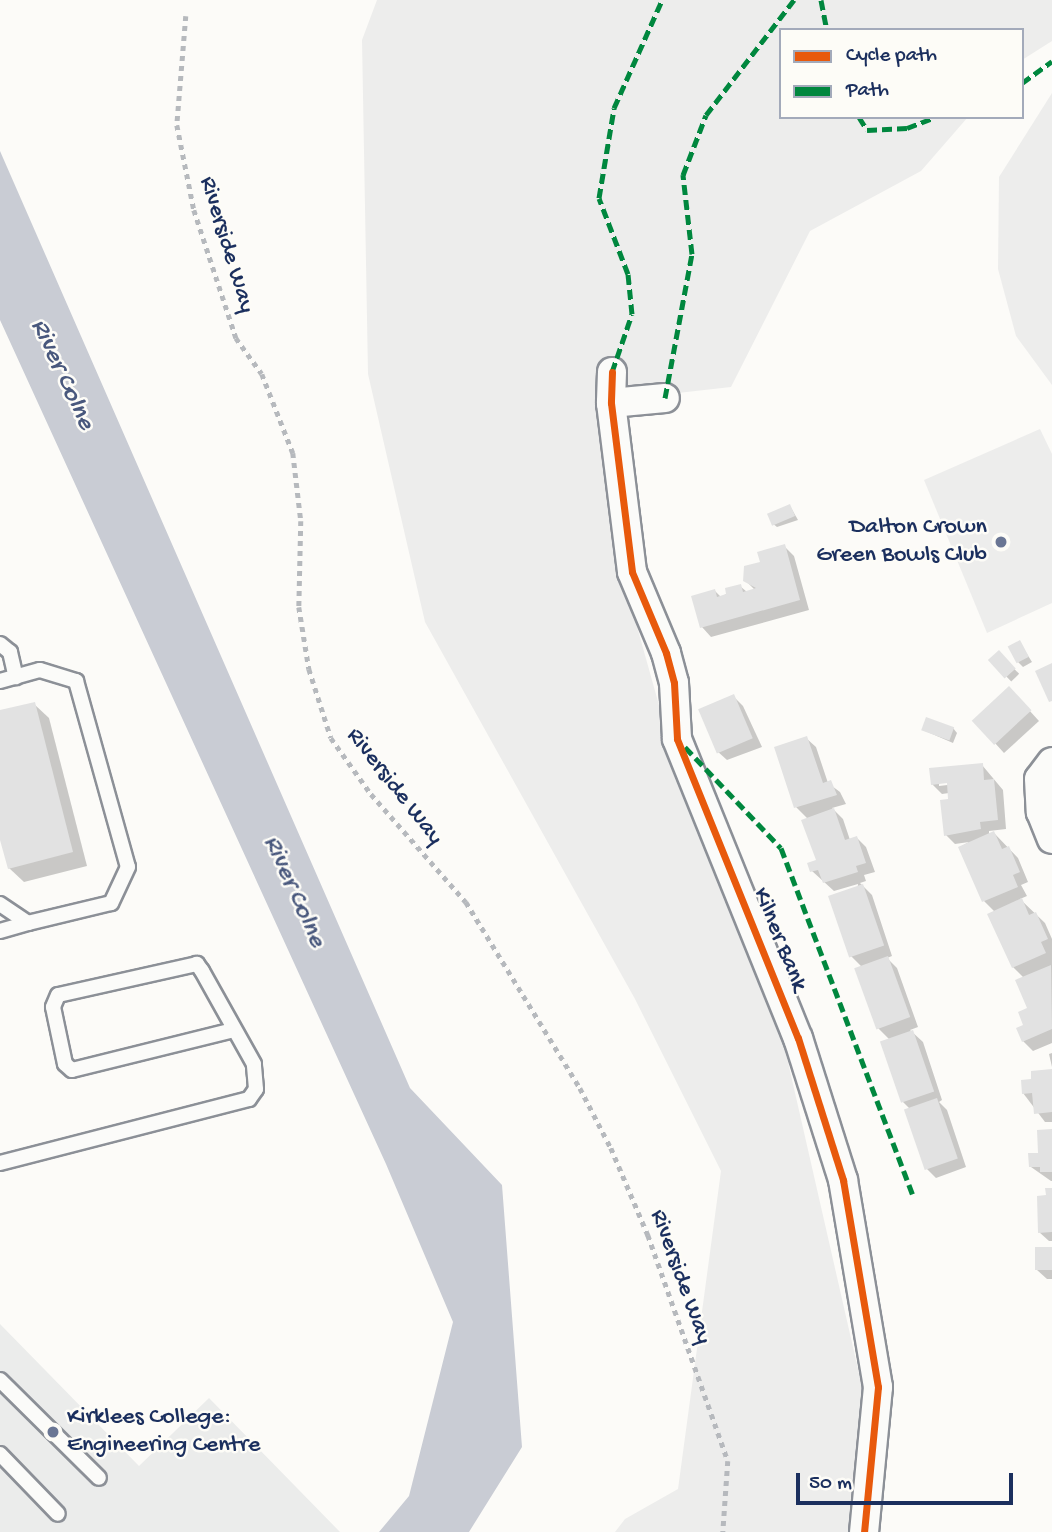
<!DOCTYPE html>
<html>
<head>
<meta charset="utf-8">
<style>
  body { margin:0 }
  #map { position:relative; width:1052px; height:1532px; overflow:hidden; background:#fcfbf8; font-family:"Gochi Hand",sans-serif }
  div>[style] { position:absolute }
  .built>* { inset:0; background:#ebeceb }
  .green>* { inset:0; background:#ededec }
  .water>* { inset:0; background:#c9ccd4 }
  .shadow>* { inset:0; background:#0003; transform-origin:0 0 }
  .building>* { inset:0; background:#e2e2e2; transform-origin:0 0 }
  .path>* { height:4.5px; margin-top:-2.25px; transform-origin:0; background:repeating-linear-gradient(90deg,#b6b9bd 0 5px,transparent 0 10px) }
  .roads { filter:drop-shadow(2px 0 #8c9097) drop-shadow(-2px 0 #8c9097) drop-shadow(0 2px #8c9097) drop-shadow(0 -2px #8c9097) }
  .service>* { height:14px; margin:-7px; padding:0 7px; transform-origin:7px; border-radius:7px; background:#fbfbf9 }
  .minor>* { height:28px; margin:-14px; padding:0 14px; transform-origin:14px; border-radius:14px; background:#fbfbf9 }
  .quiet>* { height:5px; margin-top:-2.5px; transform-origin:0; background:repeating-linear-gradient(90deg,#00873e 0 10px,transparent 0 15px) }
  .cycleway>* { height:7px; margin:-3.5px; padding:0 3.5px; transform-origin:3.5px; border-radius:3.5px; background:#e8590c }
  .dots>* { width:19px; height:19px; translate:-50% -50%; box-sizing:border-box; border:4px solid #fdfcf7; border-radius:50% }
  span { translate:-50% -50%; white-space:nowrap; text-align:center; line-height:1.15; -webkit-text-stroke:5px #fdfcf7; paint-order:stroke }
  .street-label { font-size:24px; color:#1b2f5e }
  .poi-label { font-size:24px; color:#1b2f5e }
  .right { translate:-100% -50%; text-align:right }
  .left { translate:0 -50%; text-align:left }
  .water-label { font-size:26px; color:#49587d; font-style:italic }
  .legend { position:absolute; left:779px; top:28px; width:245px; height:91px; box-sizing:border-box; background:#fdfcf7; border:2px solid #a3aaba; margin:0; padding:9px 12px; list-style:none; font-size:21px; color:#1b2f5e }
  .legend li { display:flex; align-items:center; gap:14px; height:35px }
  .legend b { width:35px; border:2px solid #a3aaba }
  .scale { position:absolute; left:796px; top:1473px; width:217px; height:32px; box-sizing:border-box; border:4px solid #1b2f5e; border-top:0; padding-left:9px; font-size:21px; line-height:24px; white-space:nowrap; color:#1b2f5e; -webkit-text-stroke:5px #fdfcf7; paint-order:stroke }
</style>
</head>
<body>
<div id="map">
  <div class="built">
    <i style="clip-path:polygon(0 1324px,139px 1466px,209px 1398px,340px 1532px,0 1532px)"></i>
  </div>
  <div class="green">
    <i style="clip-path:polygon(377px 0,1052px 0,1052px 41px,1022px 60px,1022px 30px,781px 30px,781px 117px,968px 117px,921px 171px,810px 231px,731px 387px,598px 402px,622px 573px,671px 748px,785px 1049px,863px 1391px,852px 1532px,615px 1532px,625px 1519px,678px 1489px,721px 1171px,635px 999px,425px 622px,368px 374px,362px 40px)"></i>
    <i style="clip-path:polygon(1052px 93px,1052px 385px,1016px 336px,998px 269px,999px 177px)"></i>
    <i style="clip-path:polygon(1040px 429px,1052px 454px,1052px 603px,987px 633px,924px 480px)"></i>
  </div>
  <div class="water">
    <i style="clip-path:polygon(0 151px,410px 1088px,502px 1185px,522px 1447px,469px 1532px,379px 1532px,409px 1496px,453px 1322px,386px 1164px,0 320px)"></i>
  </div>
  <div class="shadow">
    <i style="clip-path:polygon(790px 506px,798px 520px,777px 527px,772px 523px)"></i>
    <i style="clip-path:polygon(784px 546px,794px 556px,809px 610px,711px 637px,702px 627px,715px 591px,721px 597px,740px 586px,747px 592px,755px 590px,745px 580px)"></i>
    <i style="clip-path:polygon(1020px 643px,1032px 662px,1023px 667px,1018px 662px)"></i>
    <i style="left:999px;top:653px;width:29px;height:11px;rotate:46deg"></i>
    <i style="clip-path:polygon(733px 696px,743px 706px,762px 747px,727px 760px,717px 751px)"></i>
    <i style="clip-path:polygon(1018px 698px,1039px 721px,1004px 753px,974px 720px)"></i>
    <i style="clip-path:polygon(34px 704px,49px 718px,87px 866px,24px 882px,9px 868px,0 833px,0 712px)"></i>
    <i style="clip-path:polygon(953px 728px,957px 733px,953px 743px,923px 730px)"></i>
    <i style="clip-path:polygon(806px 738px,816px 747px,828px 783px,840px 792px,846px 804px,832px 808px,843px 819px,850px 840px,857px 838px,866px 847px,875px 872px,864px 875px,866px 881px,860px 883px,872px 895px,892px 956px,887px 958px,897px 968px,918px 1027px,910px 1030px,923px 1042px,942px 1100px,939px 1102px,947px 1110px,966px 1167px,936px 1178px,926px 1168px,910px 1109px,902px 1101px,890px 1040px,878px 1028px,862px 967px,851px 956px,858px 884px,834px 891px,812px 871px,818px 861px,808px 819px,796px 807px)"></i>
    <i style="clip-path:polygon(evenodd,982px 765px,1003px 790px,1006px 829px,989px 831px,989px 835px,994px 833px,1018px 858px,1028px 882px,1021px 885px,1027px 896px,1020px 899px,1045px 923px,1052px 939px,1052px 1043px,1033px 1051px,1023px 1041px,1030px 1009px,1024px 978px,1013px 967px,995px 912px,984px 901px,960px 847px,969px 842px,955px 844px,946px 835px,949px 793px,942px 794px,932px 784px,982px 765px,955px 781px,956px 784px,939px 786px,939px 782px,955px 781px)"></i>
    <i style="clip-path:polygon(1052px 1053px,1052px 1067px,1049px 1054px)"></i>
    <i style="clip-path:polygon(1052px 1071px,1052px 1122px,1045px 1122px,1023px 1093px,1033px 1080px)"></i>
    <i style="clip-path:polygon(1052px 1131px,1052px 1181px,1051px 1181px,1031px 1167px)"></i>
    <i style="clip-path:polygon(1052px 1190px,1052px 1241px,1049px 1241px,1039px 1232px)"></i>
    <i style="clip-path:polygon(1052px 1249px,1052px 1279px,1047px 1279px,1037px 1270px)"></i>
  </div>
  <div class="building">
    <i style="left:790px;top:504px;width:13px;height:25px;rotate:67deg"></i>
    <i style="clip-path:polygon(785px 544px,800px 600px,700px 628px,691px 596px,715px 589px,717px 597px,726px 594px,725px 588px,741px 584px,743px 592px,756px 588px,743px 581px,744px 566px,760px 562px,757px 552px)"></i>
    <i style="left:1020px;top:640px;width:19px;height:14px;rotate:62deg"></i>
    <i style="left:999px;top:650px;width:25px;height:15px;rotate:48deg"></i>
    <i style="clip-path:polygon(1052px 663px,1052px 701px,1049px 702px,1035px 671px)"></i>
    <i style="left:1009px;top:686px;width:33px;height:51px;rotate:47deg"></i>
    <i style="left:734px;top:694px;width:48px;height:39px;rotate:67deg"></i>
    <i style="clip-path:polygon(35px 702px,73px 852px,8px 869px,0 840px,0 710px)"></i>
    <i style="left:926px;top:717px;width:30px;height:14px;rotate:20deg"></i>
    <i style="clip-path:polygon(807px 736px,823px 783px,831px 780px,837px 795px,794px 808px,774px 747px)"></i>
    <i style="clip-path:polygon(983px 763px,984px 780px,994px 779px,998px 820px,980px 822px,981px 829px,944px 836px,940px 800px,948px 799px,947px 783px,931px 785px,929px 768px)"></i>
    <i style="clip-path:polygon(834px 808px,845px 840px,857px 836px,866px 863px,856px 866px,858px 872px,823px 883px,818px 870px,810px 872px,807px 863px,816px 860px,801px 820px)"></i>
    <i style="clip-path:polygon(994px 831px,1002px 849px,1009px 846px,1020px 872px,1013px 875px,1018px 887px,982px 902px,958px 847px)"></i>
    <i style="left:863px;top:884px;width:65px;height:37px;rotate:71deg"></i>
    <i style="clip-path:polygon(1022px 898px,1029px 915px,1036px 912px,1048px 939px,1041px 942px,1046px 953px,1012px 968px,987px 914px)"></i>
    <i style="left:888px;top:956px;width:65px;height:36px;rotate:70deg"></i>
    <i style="clip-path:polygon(1051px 965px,1052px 1029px,1022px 1042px,1016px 1028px,1023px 1025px,1018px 1012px,1027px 1008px,1015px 980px)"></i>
    <i style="left:913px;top:1030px;width:65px;height:35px;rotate:71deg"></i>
    <i style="clip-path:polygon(1052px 1069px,1052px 1112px,1034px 1114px,1032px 1093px,1022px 1094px,1021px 1080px,1031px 1079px,1031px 1071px)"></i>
    <i style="left:937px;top:1098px;width:64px;height:35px;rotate:71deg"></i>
    <i style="clip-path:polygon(1052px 1129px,1052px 1172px,1040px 1172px,1040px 1167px,1029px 1167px,1028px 1153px,1038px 1153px,1037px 1130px)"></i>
    <i style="clip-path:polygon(1045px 1188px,1052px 1188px,1052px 1232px,1038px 1233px,1037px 1196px,1046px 1195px)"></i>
    <i style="left:1052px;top:1247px;width:23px;height:17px;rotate:90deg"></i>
  </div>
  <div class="path">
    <i style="left:186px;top:16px;width:109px;rotate:94.7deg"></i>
    <i style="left:177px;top:125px;width:87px;rotate:78.7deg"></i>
    <i style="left:194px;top:210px;width:135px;rotate:71.8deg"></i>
    <i style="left:236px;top:338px;width:44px;rotate:54.2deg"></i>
    <i style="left:262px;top:374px;width:85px;rotate:68.6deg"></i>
    <i style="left:293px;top:453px;width:68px;rotate:83.3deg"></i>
    <i style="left:301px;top:521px;width:86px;rotate:91.3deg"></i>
    <i style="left:299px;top:607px;width:63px;rotate:80.8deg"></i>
    <i style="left:309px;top:669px;width:72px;rotate:72.3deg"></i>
    <i style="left:331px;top:738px;width:69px;rotate:54.5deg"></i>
    <i style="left:371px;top:794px;width:144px;rotate:48.7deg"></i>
    <i style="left:466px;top:902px;width:218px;rotate:58.5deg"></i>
    <i style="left:580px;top:1088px;width:68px;rotate:62.7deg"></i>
    <i style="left:611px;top:1148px;width:95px;rotate:67deg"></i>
    <i style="left:648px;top:1235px;width:240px;rotate:70.5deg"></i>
    <i style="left:728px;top:1461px;width:71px;rotate:94deg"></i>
  </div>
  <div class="roads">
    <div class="service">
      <i style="left:0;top:644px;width:13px;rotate:39deg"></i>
      <i style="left:10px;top:652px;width:26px;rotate:77deg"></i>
      <i style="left:0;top:681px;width:41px;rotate:-15.4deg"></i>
      <i style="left:40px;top:670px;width:38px;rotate:17deg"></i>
      <i style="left:76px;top:681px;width:193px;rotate:74.4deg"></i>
      <i style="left:128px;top:867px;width:40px;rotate:115deg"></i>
      <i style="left:111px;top:903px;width:85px;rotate:166.5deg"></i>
      <i style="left:28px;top:923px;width:34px;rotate:-146deg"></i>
      <i style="left:0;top:931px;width:29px;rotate:-16deg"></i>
      <i style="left:0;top:1163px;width:257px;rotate:-14.4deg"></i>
      <i style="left:249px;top:1099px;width:12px;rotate:-55deg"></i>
      <i style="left:256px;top:1089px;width:25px;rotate:-95deg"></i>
      <i style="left:254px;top:1064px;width:107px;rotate:-119.2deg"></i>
      <i style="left:202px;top:971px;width:9px;rotate:-126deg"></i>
      <i style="left:197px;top:964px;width:142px;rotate:167.4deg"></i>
      <i style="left:58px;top:995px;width:13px;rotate:113deg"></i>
      <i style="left:53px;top:1007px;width:58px;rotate:78.1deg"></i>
      <i style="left:65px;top:1064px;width:9px;rotate:41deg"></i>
      <i style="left:72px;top:1070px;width:167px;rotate:-13.9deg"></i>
      <i style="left:0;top:1380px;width:139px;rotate:44.7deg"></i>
      <i style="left:0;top:1454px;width:83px;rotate:46deg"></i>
    </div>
    <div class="minor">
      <i style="left:612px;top:372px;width:31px;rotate:92deg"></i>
      <i style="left:611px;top:403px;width:170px;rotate:82.9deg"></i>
      <i style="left:632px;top:572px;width:88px;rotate:67.2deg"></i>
      <i style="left:666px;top:653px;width:31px;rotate:75deg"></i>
      <i style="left:674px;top:683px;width:56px;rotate:86.9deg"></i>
      <i style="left:677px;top:739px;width:323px;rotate:68deg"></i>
      <i style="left:798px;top:1038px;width:149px;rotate:72.4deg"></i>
      <i style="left:843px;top:1180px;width:210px;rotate:80.4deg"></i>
      <i style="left:878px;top:1387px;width:146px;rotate:95.5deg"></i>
      <i style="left:611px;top:403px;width:54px;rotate:-5.3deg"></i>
      <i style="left:1052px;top:762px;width:21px;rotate:127deg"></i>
      <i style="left:1039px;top:779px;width:33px;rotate:87deg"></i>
      <i style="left:1041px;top:812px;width:29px;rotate:68deg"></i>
    </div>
  </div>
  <div class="quiet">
    <i style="left:821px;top:0;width:31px;rotate:79deg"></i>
    <i style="left:1022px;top:83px;width:37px;rotate:-36deg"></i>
    <i style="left:859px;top:117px;width:15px;rotate:58deg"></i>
    <i style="left:867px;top:130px;width:40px;rotate:-2.9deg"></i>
    <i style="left:907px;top:128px;width:30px;rotate:-21deg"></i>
    <i style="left:612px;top:372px;width:61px;rotate:-71deg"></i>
    <i style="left:632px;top:314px;width:40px;rotate:-95.7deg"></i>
    <i style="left:628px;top:274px;width:81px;rotate:-110.9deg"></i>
    <i style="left:599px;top:198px;width:91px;rotate:-80.5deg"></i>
    <i style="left:614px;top:108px;width:118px;rotate:-66deg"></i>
    <i style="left:665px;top:398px;width:147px;rotate:-79.4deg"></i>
    <i style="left:692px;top:254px;width:80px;rotate:-96.5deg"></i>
    <i style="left:683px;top:175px;width:64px;rotate:-69deg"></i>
    <i style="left:706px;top:115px;width:145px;rotate:-52.6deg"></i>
    <i style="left:685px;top:747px;width:139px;rotate:46.5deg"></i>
    <i style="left:781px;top:848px;width:372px;rotate:69.2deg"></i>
  </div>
  <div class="cycleway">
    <i style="left:612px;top:372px;width:31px;rotate:92deg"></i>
    <i style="left:611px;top:403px;width:170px;rotate:82.9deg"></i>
    <i style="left:632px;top:572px;width:88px;rotate:67.2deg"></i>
    <i style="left:666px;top:653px;width:31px;rotate:75deg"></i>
    <i style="left:674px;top:683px;width:56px;rotate:86.9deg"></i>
    <i style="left:677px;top:739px;width:323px;rotate:68deg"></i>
    <i style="left:798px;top:1038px;width:149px;rotate:72.4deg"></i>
    <i style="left:843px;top:1180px;width:210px;rotate:80.4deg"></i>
    <i style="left:878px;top:1387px;width:146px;rotate:95.5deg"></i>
  </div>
  <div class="dots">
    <i style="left:1001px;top:542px;background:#6a7694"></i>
    <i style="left:53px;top:1432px;background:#6a7694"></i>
  </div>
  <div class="street-label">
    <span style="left:226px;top:245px;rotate:73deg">Riverside Way</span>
    <span style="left:394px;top:787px;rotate:52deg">Riverside Way</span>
    <span style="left:779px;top:940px;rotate:68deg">Kilner Bank</span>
    <span style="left:680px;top:1277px;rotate:70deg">Riverside Way</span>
  </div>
  <div class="poi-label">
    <span class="right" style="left:987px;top:542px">Dalton Crown<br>Green Bowls Club</span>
    <span class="left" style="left:67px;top:1432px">Kirklees College:<br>Engineering Centre</span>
  </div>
  <div class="water-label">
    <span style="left:61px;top:375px;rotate:65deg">River Colne</span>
    <span style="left:293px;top:892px;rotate:66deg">River Colne</span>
  </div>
  <ul class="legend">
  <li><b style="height:9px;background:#e8590c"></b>Cycle path</li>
  <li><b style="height:9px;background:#00873e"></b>Path</li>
  </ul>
  <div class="scale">50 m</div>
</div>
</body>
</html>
